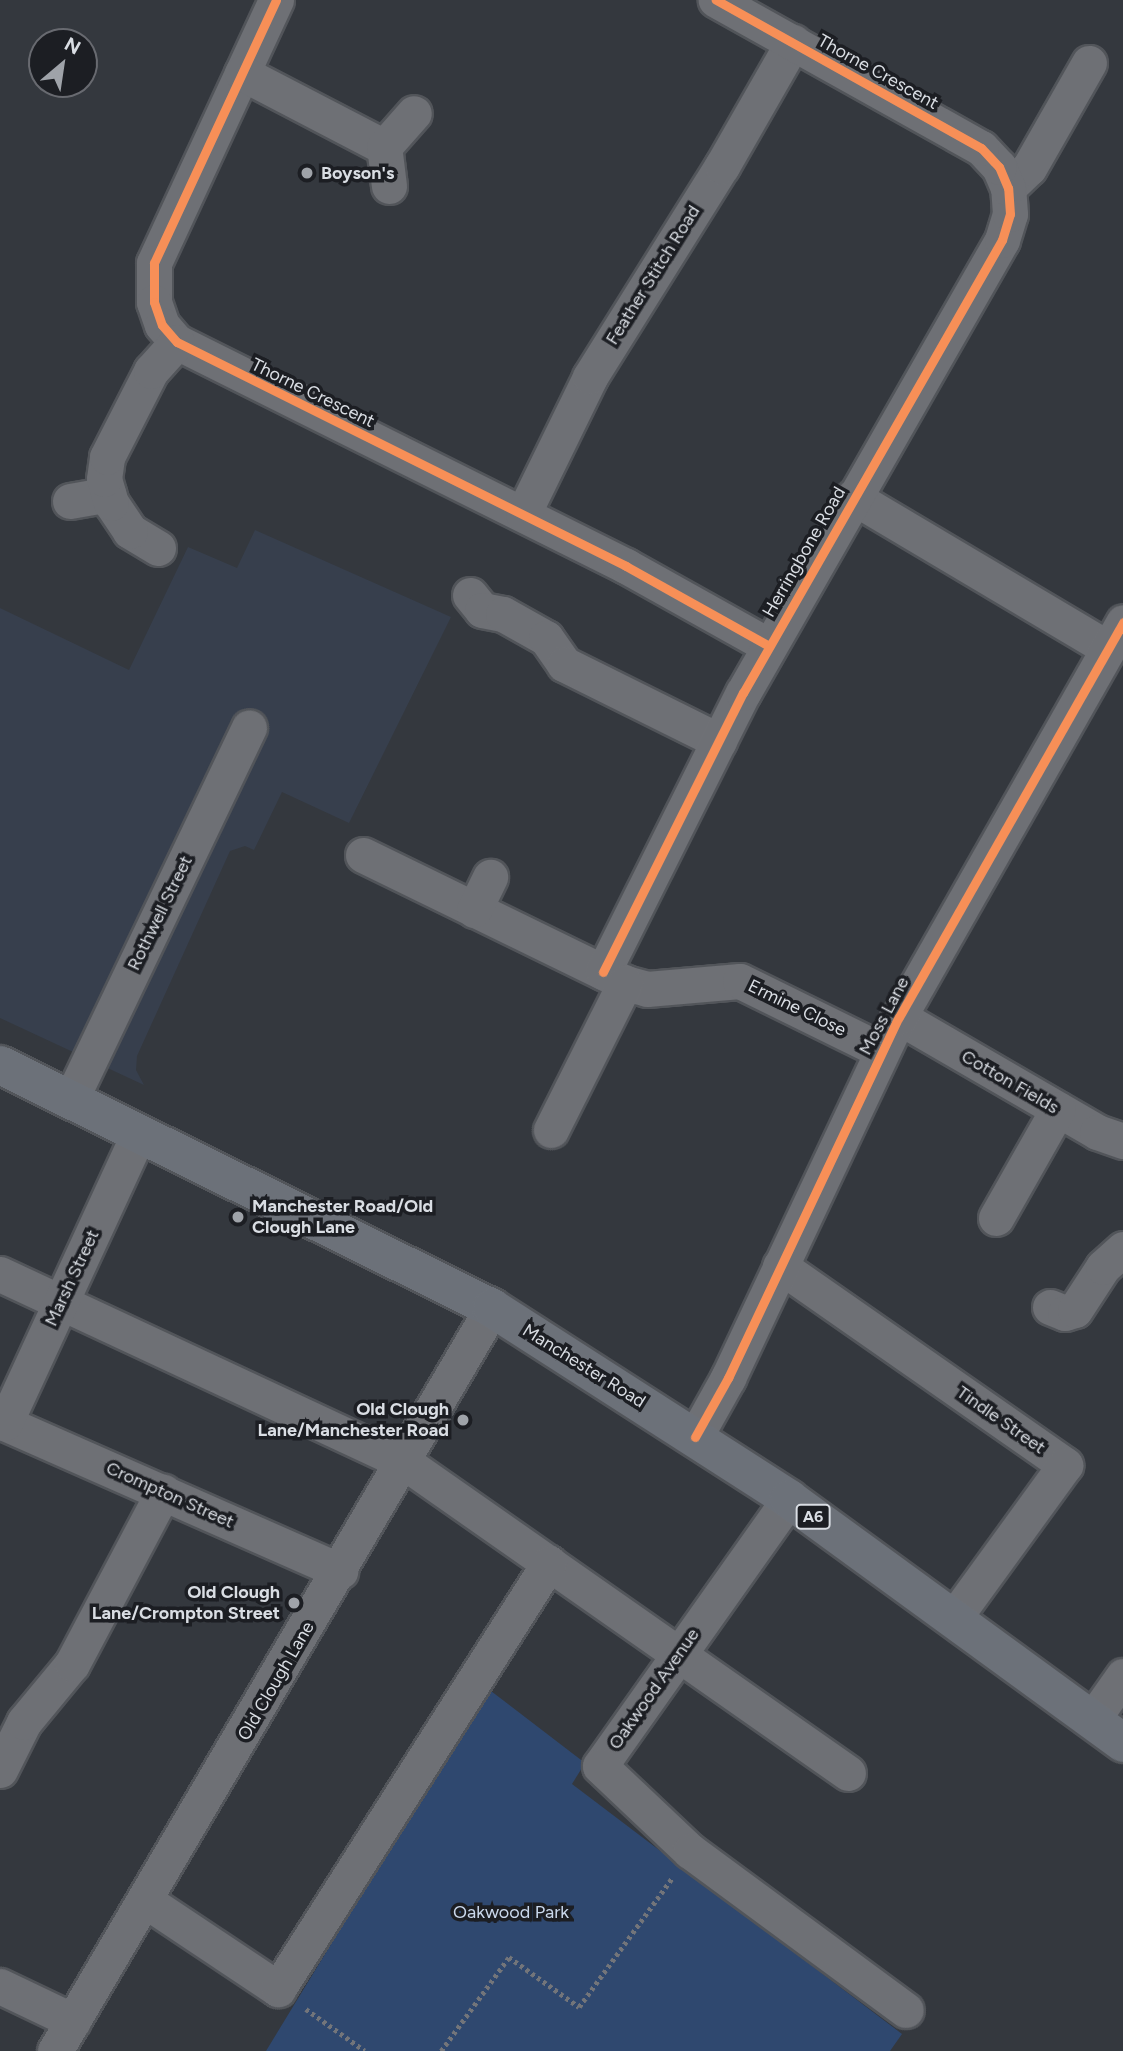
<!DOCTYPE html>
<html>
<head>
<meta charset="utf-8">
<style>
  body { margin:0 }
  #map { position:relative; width:1123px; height:2051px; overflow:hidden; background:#34383e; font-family:Figtree,sans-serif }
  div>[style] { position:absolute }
  .built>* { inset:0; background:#373f4d }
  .green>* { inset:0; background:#2f486f }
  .path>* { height:4.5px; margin-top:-2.25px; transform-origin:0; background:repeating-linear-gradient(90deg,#73757a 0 3.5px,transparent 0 7px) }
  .roads { filter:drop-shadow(2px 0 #52555a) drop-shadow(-2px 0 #52555a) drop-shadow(0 2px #52555a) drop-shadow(0 -2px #52555a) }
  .minor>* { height:35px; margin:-17.5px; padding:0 17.5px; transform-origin:17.5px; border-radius:17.5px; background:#6e7075 }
  .major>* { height:38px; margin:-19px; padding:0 19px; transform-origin:19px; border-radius:19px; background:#6c7179 }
  .cycleway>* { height:9px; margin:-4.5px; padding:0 4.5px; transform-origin:4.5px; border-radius:4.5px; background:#f78f57 }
  .dots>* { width:19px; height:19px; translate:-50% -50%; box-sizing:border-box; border:4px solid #1c1e23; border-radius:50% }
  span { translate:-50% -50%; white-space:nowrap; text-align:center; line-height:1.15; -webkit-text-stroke:7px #1c1e23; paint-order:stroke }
  .shield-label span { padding:2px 5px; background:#1c1e23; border:2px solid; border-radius:5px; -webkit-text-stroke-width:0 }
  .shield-label { font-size:16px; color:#d9dde3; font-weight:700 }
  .street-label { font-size:18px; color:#d9dde3 }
  .poi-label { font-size:18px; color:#d9dde3; font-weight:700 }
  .left { translate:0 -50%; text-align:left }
  .right { translate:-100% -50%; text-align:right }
  .park-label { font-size:18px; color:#cad8ec }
  .north { position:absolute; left:28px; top:28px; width:70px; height:70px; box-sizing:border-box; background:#1c1e23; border:2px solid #686a70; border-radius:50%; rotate:29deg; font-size:19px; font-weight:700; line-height:28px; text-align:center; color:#d9dde3 }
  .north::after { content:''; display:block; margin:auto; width:24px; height:32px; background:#9fa3a9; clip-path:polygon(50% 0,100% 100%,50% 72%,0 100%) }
</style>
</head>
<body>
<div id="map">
  <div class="built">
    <i style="clip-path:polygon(255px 530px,451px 617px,349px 823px,282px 792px,254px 850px,245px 846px,230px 851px,137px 1056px,136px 1070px,144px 1085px,0 1018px,0 608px,129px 670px,188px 547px,237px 568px)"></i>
  </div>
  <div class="green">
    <i style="clip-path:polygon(487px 1688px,585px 1763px,572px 1784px,902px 2034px,890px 2051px,266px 2051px)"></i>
  </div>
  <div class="path">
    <i style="left:306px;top:2009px;width:72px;rotate:35.4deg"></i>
    <i style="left:441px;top:2051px;width:116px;rotate:-54.1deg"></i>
    <i style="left:509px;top:1957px;width:86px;rotate:35.5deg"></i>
    <i style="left:579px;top:2007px;width:159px;rotate:-54.2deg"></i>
  </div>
  <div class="roads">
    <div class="minor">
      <i style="left:276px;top:0;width:290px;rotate:114.9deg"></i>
      <i style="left:154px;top:263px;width:39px;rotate:90deg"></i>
      <i style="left:154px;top:302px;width:24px;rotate:71deg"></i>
      <i style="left:162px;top:325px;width:23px;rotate:49deg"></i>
      <i style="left:177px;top:342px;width:502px;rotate:26.51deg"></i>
      <i style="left:626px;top:566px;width:164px;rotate:29.2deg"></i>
      <i style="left:242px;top:73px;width:160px;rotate:27.5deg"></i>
      <i style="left:389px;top:186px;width:39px;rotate:-97deg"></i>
      <i style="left:384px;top:147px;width:45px;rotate:-48.6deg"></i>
      <i style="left:1008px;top:188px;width:29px;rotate:-44deg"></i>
      <i style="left:1029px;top:168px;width:121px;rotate:-60.3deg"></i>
      <i style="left:853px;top:497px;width:295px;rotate:30.7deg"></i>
      <i style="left:70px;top:501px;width:39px;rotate:-10deg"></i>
      <i style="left:523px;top:514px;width:153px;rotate:-63.9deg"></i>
      <i style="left:590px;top:377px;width:249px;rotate:-58deg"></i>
      <i style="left:722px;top:166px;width:143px;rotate:-60.2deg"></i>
      <i style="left:158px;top:548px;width:33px;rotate:-149deg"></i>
      <i style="left:130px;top:531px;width:34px;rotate:-124deg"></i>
      <i style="left:111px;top:503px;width:25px;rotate:-106deg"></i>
      <i style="left:104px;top:479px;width:22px;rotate:-82deg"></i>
      <i style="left:107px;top:457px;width:97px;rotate:-62.9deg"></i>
      <i style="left:151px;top:371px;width:39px;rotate:-48deg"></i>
      <i style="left:470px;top:595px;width:19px;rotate:51deg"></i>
      <i style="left:482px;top:610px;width:21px;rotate:11deg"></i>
      <i style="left:503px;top:614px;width:49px;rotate:29.2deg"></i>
      <i style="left:546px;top:638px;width:32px;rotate:55deg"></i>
      <i style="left:564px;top:664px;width:173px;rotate:26.4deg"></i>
      <i style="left:363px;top:855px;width:292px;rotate:26deg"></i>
      <i style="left:625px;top:983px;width:23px;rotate:15deg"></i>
      <i style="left:647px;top:989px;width:93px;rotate:-4.9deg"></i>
      <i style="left:740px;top:981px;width:158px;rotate:26.2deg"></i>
      <i style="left:474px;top:910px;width:37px;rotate:-64deg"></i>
      <i style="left:603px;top:972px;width:312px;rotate:-63.4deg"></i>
      <i style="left:743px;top:693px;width:522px;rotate:-60.24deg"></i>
      <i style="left:1002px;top:240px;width:27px;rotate:-73deg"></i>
      <i style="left:1010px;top:214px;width:26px;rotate:-94deg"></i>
      <i style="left:1008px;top:188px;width:23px;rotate:-113deg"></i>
      <i style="left:999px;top:167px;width:26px;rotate:-133deg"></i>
      <i style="left:981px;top:148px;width:304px;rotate:-150.8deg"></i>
      <i style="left:899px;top:1017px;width:229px;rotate:30.1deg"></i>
      <i style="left:1097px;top:1132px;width:28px;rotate:19deg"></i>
      <i style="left:71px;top:1099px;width:412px;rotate:-64.4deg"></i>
      <i style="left:551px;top:1130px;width:165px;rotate:-63.3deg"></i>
      <i style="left:996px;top:1218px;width:125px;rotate:-60.4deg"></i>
      <i style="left:780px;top:1266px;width:348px;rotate:34.9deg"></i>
      <i style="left:1065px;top:1465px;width:190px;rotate:126deg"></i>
      <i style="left:0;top:1274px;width:446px;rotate:25deg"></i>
      <i style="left:404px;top:1462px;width:542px;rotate:35.01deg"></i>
      <i style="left:1050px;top:1307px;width:16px;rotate:22deg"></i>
      <i style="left:1065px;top:1313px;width:10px;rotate:-17deg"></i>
      <i style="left:1075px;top:1310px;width:51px;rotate:-56.9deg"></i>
      <i style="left:1103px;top:1267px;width:27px;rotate:-42deg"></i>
      <i style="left:0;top:1421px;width:372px;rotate:23.8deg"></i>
      <i style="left:5px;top:1423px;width:319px;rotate:-65.2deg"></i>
      <i style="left:695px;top:1437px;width:68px;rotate:-60.8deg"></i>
      <i style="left:728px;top:1378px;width:399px;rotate:-64.7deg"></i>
      <i style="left:899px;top:1017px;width:454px;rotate:-60.4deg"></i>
      <i style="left:789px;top:1499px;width:327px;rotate:125.3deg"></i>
      <i style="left:600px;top:1766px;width:124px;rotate:43.4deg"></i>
      <i style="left:690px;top:1851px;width:268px;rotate:36.4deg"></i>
      <i style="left:1092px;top:1720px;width:54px;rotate:-54.8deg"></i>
      <i style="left:0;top:1770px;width:54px;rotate:-63.4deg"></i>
      <i style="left:24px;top:1722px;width:75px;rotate:-50.4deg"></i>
      <i style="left:72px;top:1664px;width:195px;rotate:-62.1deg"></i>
      <i style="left:146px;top:1901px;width:159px;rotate:33.7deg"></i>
      <i style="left:278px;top:1989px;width:505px;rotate:-57.54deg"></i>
      <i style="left:0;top:1986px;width:81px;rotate:25.6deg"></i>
      <i style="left:55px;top:2051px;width:862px;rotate:-59.54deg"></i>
    </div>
    <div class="major">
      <i style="left:0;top:1065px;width:549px;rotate:26.28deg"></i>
      <i style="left:492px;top:1308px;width:353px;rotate:32.7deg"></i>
      <i style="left:789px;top:1499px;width:414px;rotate:36.1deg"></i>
    </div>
  </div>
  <div class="cycleway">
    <i style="left:276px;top:0;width:290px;rotate:114.9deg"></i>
    <i style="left:154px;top:263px;width:39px;rotate:90deg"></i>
    <i style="left:154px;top:302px;width:24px;rotate:71deg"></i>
    <i style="left:162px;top:325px;width:23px;rotate:49deg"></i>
    <i style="left:177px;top:342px;width:502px;rotate:26.51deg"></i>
    <i style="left:626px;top:566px;width:164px;rotate:29.2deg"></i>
    <i style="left:603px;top:972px;width:312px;rotate:-63.4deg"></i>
    <i style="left:743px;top:693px;width:522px;rotate:-60.24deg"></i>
    <i style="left:1002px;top:240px;width:27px;rotate:-73deg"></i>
    <i style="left:1010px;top:214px;width:26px;rotate:-94deg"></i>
    <i style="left:1008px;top:188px;width:23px;rotate:-113deg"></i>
    <i style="left:999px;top:167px;width:26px;rotate:-133deg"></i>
    <i style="left:981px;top:148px;width:304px;rotate:-150.8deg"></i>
    <i style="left:695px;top:1437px;width:68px;rotate:-60.8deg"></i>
    <i style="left:728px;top:1378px;width:399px;rotate:-64.7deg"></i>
    <i style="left:899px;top:1017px;width:454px;rotate:-60.4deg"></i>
  </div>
  <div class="dots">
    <i style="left:307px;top:173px;background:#9fa3a9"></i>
    <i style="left:238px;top:1217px;background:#9fa3a9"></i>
    <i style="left:463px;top:1420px;background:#9fa3a9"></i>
    <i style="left:294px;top:1603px;background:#9fa3a9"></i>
  </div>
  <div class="shield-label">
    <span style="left:813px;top:1517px">A6</span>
  </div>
  <div class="street-label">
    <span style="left:878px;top:72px;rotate:29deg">Thorne Crescent</span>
    <span style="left:653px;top:275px;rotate:-58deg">Feather Stitch Road</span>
    <span style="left:313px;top:393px;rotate:26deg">Thorne Crescent</span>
    <span style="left:804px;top:552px;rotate:-60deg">Herringbone Road</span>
    <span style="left:160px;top:913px;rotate:-64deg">Rothwell Street</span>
    <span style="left:797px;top:1008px;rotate:26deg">Ermine Close</span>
    <span style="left:884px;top:1016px;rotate:-62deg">Moss Lane</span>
    <span style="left:1010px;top:1082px;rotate:30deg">Cotton Fields</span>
    <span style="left:72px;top:1278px;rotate:-65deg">Marsh Street</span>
    <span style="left:584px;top:1366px;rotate:32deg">Manchester Road</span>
    <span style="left:1001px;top:1420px;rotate:35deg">Tindle Street</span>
    <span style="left:170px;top:1495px;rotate:24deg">Crompton Street</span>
    <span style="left:276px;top:1681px;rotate:-60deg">Old Clough Lane</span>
    <span style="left:654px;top:1689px;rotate:-55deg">Oakwood Avenue</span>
  </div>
  <div class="poi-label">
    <span class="left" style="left:321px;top:173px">Boyson's</span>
    <span class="left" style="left:252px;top:1217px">Manchester Road/Old<br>Clough Lane</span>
    <span class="right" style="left:449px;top:1420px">Old Clough<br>Lane/Manchester Road</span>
    <span class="right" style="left:280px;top:1603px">Old Clough<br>Lane/Crompton Street</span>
  </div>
  <div class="park-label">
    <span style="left:511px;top:1912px">Oakwood Park</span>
  </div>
  <div class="north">N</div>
</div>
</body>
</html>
